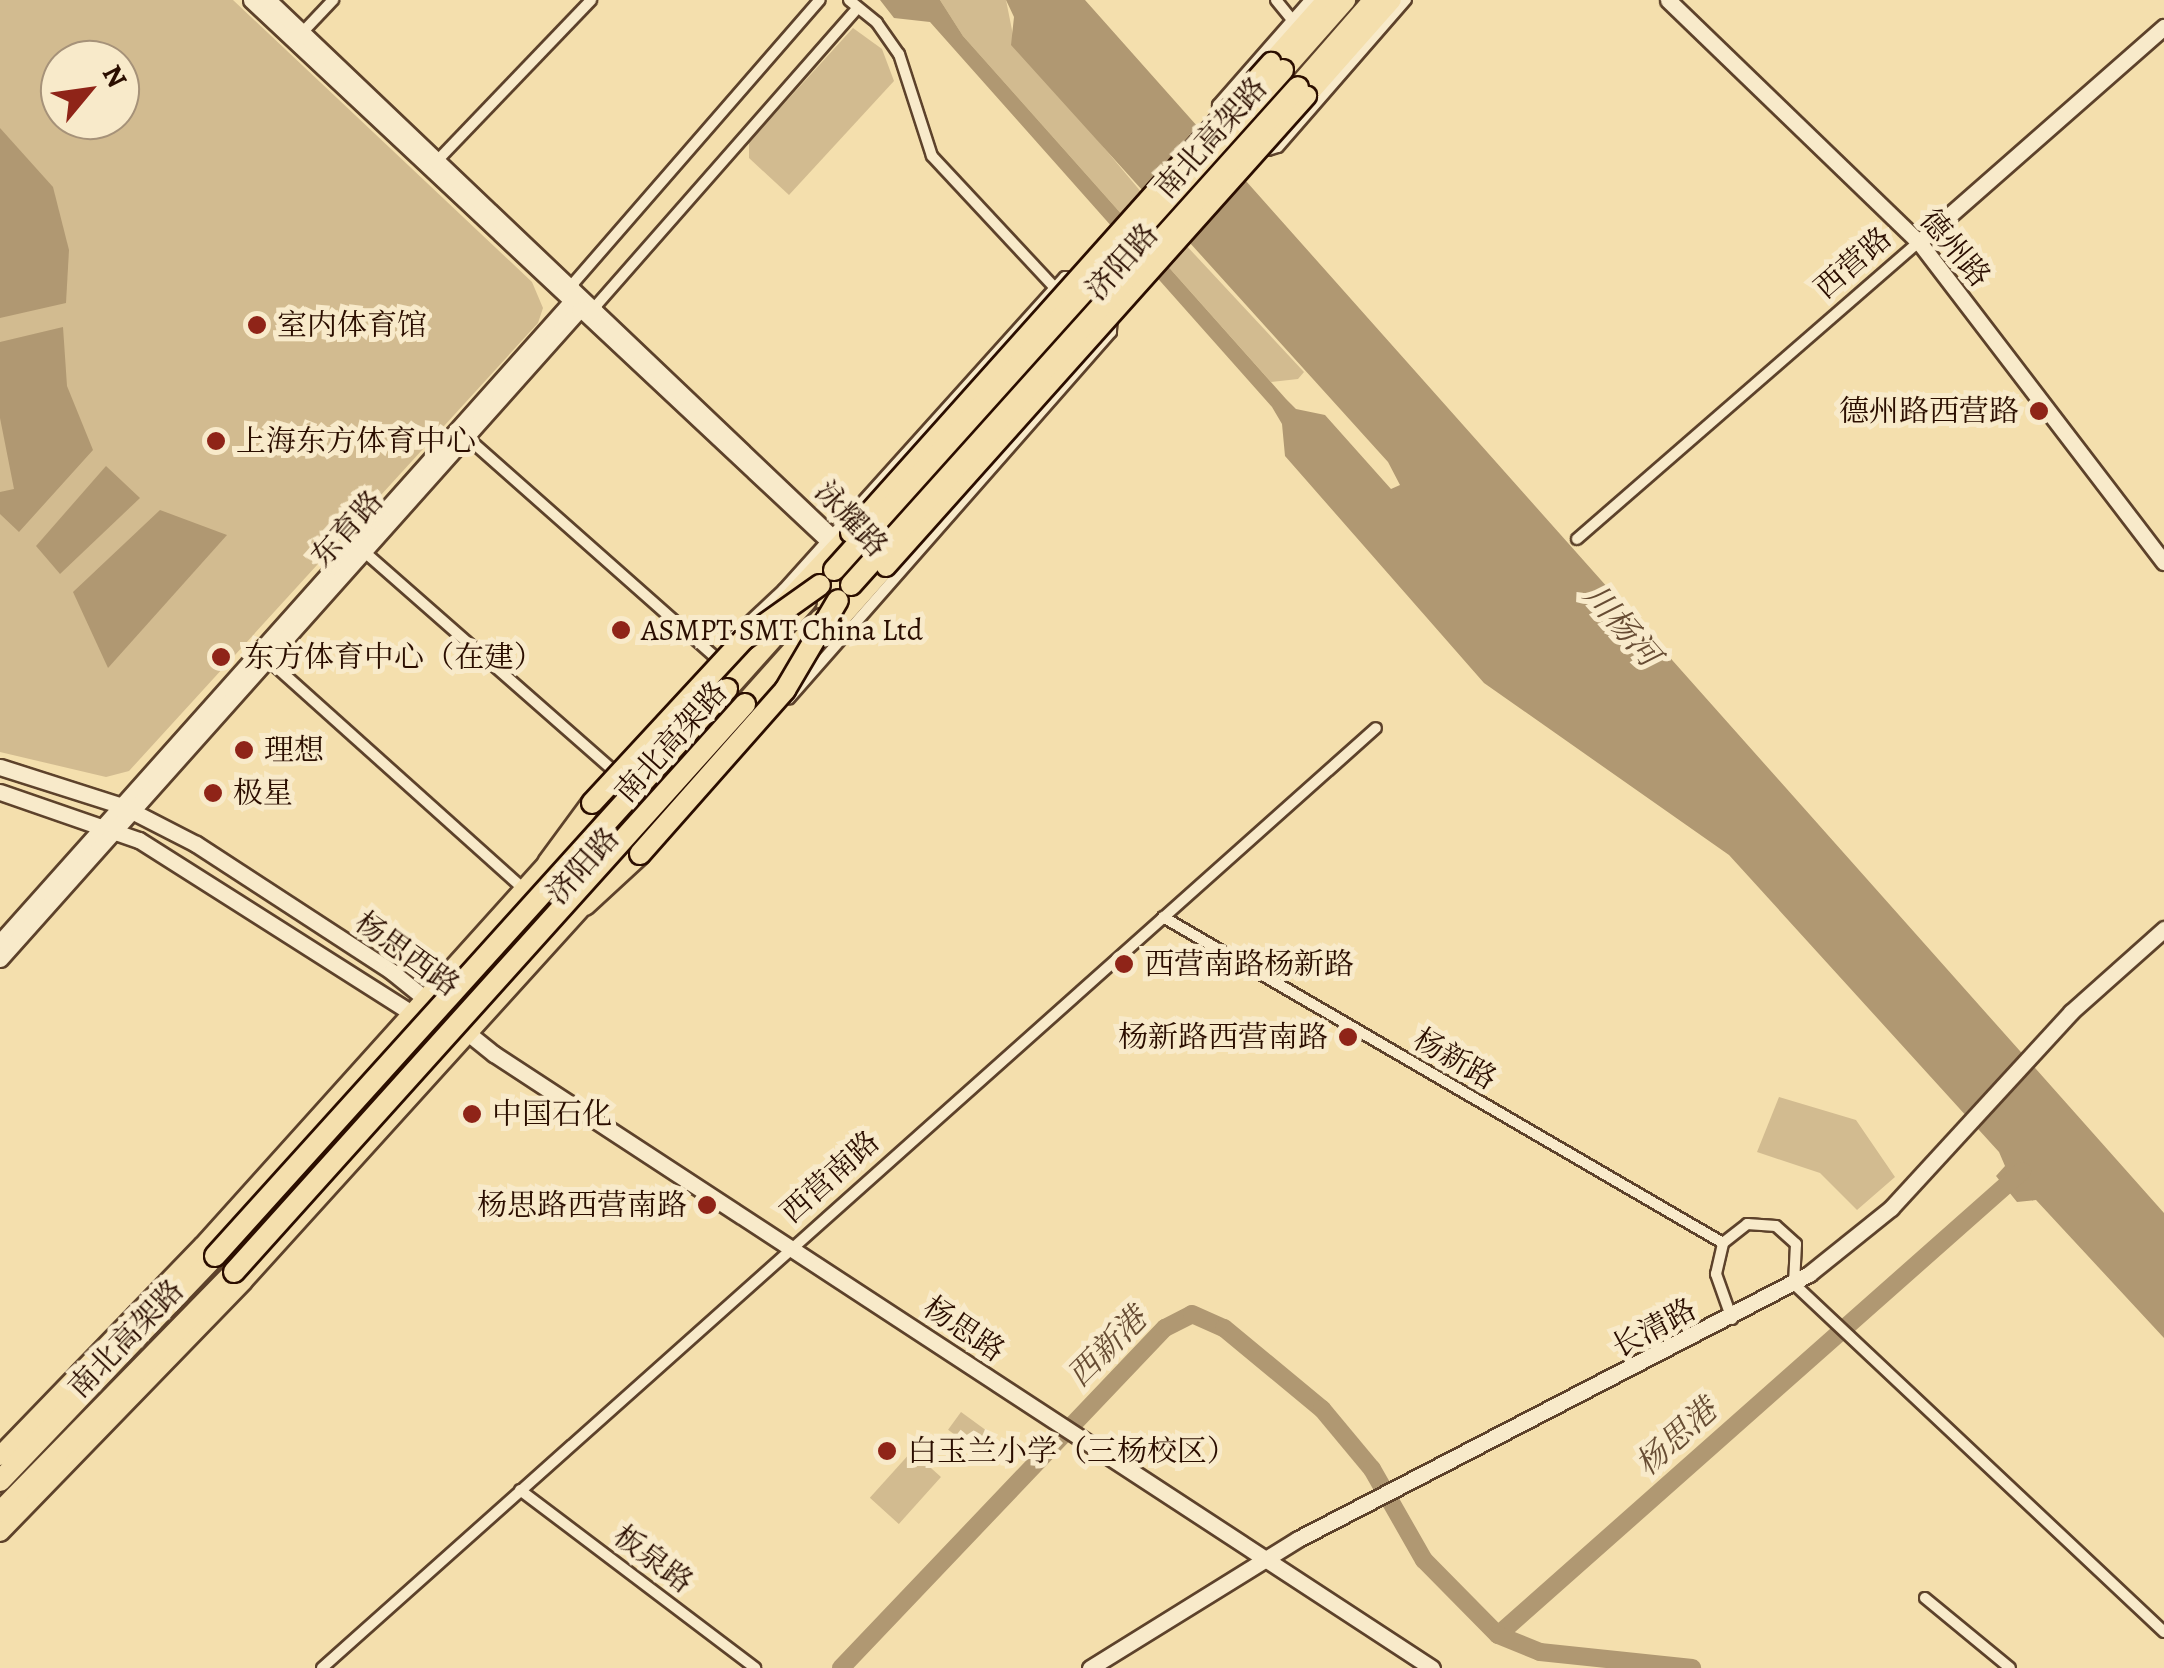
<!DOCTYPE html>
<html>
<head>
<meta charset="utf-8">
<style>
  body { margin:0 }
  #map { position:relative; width:2164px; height:1668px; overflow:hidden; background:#f4dfad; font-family:Alegreya,"Noto Serif SC",serif }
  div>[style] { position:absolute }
  .green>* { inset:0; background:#d2bb90; transform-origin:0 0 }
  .water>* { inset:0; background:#b09872 }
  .river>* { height:18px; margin:-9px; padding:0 9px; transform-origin:9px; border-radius:9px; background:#b09872 }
  .roads { filter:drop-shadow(2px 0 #5d422b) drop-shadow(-2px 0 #5d422b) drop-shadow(0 2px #5d422b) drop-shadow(0 -2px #5d422b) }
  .street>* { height:10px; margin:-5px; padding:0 5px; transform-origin:5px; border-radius:5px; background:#f8eaca }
  .secondary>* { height:15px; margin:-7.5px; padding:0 7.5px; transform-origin:7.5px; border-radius:7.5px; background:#f8eaca }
  .primary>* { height:18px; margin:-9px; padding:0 9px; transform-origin:9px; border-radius:9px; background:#f4dfad }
  .highway>* { height:20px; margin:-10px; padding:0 10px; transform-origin:10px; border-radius:10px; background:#f4dfad }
  .bridges { filter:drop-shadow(2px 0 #2b0e00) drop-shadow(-2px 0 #2b0e00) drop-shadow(0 2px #2b0e00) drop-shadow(0 -2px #2b0e00) }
  .primary-bridge>* { height:18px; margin:-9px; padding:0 9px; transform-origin:9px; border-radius:9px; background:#f4dfad }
  .highway-bridge>* { height:20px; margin:-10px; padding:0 10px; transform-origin:10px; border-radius:10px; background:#f4dfad }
  .dots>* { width:28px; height:28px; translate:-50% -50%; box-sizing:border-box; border:5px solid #f8eaca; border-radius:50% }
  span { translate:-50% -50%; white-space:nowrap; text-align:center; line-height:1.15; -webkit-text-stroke:10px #f8eaca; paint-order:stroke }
  .street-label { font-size:30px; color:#2b0e00 }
  .poi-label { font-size:30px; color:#2b0e00 }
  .left { translate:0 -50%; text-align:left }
  .right { translate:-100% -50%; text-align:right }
  .water-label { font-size:32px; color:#674c33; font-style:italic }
  .north { position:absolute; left:40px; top:40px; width:100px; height:100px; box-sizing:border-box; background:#f8eaca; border:2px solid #a69279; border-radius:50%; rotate:61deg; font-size:28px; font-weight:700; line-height:40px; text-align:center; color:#2b0e00 }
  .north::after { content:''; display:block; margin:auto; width:35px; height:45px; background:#8f2418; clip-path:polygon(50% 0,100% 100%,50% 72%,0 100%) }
</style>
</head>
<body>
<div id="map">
  <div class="green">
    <i style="clip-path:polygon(evenodd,0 0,233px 0,532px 282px,543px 308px,538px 323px,129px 771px,106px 777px,0 752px,0 0,60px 60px,120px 60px,120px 120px,60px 120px,60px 60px)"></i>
    <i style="clip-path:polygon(940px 0,1006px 0,1014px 40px,1183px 242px,1304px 372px,1298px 379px,1271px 382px,963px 36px)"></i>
    <i style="clip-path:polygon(853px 28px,882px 49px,894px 81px,789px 195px,749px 158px,749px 142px)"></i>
    <i style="clip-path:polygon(1779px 1097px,1856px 1120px,1895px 1177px,1857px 1210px,1820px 1173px,1757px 1152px)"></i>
    <i style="left:961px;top:1412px;width:39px;height:22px;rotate:36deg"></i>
    <i style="left:912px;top:1451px;width:39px;height:63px;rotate:42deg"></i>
  </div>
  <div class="water">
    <i style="clip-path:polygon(880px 0,940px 0,963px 36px,1286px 399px,1296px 409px,1325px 415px,1391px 489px,1400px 485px,1388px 462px,1011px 45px,1014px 17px,1006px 0,1085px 0,2164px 1213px,2164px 1338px,2036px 1200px,2017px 1202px,1996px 1176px,2005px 1166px,1999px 1152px,1729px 855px,1484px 683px,1285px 456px,1282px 424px,1272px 407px,930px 22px,894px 18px)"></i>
    <i style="clip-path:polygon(0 128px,53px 187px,69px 250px,66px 303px,0 318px)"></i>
    <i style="clip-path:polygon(63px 327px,67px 386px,93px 450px,19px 532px,0 514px,0 492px,14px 489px,0 418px,0 342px)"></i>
    <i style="clip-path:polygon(106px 466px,140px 498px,60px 574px,36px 546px)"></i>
    <i style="clip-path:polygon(160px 510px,227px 535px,108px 668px,73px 592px)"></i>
  </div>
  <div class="river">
    <i style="left:1498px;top:1635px;width:700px;rotate:-41.52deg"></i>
    <i style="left:841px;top:1668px;width:470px;rotate:-46.4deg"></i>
    <i style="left:1165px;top:1328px;width:30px;rotate:-27deg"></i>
    <i style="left:1192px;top:1314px;width:35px;rotate:24deg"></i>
    <i style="left:1224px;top:1328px;width:127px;rotate:39.6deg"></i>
    <i style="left:1322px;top:1409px;width:78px;rotate:50.2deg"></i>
    <i style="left:1372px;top:1469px;width:105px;rotate:60.3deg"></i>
    <i style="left:1424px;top:1560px;width:105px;rotate:45.4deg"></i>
    <i style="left:1498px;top:1635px;width:45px;rotate:22deg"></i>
    <i style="left:1540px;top:1652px;width:153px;rotate:6deg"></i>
  </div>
  <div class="roads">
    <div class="street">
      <i style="left:849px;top:0;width:36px;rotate:39deg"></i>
      <i style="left:877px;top:23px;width:38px;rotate:55deg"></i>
      <i style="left:899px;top:54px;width:107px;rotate:72.1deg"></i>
      <i style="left:932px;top:156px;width:179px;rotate:47deg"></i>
      <i style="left:1276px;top:0;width:26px;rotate:51deg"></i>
      <i style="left:1310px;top:0;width:140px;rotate:131.2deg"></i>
      <i style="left:1218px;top:105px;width:67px;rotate:42deg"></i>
      <i style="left:1268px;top:150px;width:10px;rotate:-17deg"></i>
      <i style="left:1278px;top:147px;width:195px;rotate:-49deg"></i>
      <i style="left:299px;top:36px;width:50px;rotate:-46.6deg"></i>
      <i style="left:434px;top:164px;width:227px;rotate:-46.2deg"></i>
      <i style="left:571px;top:286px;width:379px;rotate:-49deg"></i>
      <i style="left:594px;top:308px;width:398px;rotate:-48.7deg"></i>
      <i style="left:462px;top:433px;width:338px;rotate:41.5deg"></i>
      <i style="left:1577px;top:539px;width:453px;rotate:-41deg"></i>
      <i style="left:360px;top:548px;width:335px;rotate:41.3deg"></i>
      <i style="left:733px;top:637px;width:69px;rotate:-43.2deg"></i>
      <i style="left:783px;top:590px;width:421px;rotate:-48deg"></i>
      <i style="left:1065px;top:277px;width:11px"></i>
      <i style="left:1076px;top:277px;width:50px;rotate:44.2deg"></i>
      <i style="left:1112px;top:312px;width:20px;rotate:93deg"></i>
      <i style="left:1111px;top:332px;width:488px;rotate:131.3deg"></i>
      <i style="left:264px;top:656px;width:351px;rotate:41.9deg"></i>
      <i style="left:1163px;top:917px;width:648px;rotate:30.21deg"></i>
      <i style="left:1732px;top:1319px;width:48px;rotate:-109.6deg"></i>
      <i style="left:1716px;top:1274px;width:32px;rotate:-77deg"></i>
      <i style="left:1723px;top:1243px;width:31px;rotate:-38deg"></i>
      <i style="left:1747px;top:1224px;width:29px;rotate:4deg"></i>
      <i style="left:1776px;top:1226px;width:27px;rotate:42deg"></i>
      <i style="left:1796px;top:1244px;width:40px;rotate:92.9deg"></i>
      <i style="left:1794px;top:1284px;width:508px;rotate:43.24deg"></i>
      <i style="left:520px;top:1490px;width:295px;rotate:37.1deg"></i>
      <i style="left:1925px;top:1598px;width:110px;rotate:39.5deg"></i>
      <i style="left:322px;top:1668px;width:1412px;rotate:-41.73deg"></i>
    </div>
    <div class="secondary">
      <i style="left:251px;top:0;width:845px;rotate:43.13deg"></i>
      <i style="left:268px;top:0;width:801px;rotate:43.58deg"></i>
      <i style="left:1668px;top:0;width:349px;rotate:44deg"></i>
      <i style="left:1919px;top:242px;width:403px;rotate:52.6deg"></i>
      <i style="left:1919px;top:242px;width:326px;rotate:-41.3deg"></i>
      <i style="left:0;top:767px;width:128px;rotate:17.7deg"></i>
      <i style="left:122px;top:806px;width:83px;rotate:27.2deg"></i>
      <i style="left:196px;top:844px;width:233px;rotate:33.1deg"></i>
      <i style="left:391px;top:971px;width:132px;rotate:38.9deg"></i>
      <i style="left:494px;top:1054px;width:1121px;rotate:33.21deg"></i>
      <i style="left:0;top:792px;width:147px;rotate:19.1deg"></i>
      <i style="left:139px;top:840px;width:323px;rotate:32.4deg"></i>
      <i style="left:412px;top:1013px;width:51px;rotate:22deg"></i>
      <i style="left:0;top:942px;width:858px;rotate:-48.26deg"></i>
      <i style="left:571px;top:302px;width:16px;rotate:-90deg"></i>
      <i style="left:0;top:959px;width:870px;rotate:-48.26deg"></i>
      <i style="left:579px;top:310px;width:15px;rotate:-8deg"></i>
      <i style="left:1090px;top:1668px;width:245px;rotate:-31.8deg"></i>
      <i style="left:1298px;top:1539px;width:576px;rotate:-27.41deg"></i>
      <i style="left:1809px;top:1274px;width:105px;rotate:-38.8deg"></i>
      <i style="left:1891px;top:1208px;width:266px;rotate:-47.4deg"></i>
      <i style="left:2071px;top:1012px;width:125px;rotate:-41.7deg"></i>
    </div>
    <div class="primary">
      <i style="left:1271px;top:62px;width:83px;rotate:-48.4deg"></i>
      <i style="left:1307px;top:96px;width:128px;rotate:-48.5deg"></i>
      <i style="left:782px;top:606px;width:100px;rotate:-47deg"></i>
      <i style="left:823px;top:638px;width:95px;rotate:-48.4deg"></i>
      <i style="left:0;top:1456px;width:292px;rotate:-46deg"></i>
      <i style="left:203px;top:1246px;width:528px;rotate:-48deg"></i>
      <i style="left:0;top:1532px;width:349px;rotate:-45.9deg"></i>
      <i style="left:243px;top:1281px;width:520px;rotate:-47.81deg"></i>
    </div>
    <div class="highway">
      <i style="left:1283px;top:70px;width:94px;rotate:-48.5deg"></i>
      <i style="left:1298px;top:87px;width:116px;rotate:-48.9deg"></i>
      <i style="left:727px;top:689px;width:118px;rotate:-48.1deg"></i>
      <i style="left:745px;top:704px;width:114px;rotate:-48.2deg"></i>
      <i style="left:548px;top:863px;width:74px;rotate:-53.7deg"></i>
      <i style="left:585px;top:905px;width:75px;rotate:-42.8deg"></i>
      <i style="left:0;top:1481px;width:311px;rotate:-46.3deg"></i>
      <i style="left:0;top:1512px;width:335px;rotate:-45.7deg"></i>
    </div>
  </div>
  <div class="bridges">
    <div class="primary-bridge">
      <i style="left:850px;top:533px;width:632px;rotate:-48.21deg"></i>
      <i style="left:886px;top:567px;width:632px;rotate:-48.21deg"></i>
    </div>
    <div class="highway-bridge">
      <i style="left:834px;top:570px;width:672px;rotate:-48.08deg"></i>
      <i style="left:851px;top:585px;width:669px;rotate:-48.09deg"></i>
      <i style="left:592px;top:803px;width:224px;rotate:-47.2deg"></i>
      <i style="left:744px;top:639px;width:93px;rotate:-35.4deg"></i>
      <i style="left:640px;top:854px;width:219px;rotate:-48.5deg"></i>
      <i style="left:785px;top:690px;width:104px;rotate:-59.5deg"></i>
      <i style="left:215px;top:1256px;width:764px;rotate:-47.92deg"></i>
      <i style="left:234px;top:1272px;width:764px;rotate:-48.02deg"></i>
    </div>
  </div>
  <div class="dots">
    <i style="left:257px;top:325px;background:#8f2418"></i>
    <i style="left:2039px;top:411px;background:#8f2418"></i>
    <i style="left:216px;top:441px;background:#8f2418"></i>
    <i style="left:621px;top:630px;background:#8f2418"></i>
    <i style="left:221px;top:657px;background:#8f2418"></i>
    <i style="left:244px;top:750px;background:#8f2418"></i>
    <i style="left:213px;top:793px;background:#8f2418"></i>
    <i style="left:1124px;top:964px;background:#8f2418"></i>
    <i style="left:1348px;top:1037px;background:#8f2418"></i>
    <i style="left:472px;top:1114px;background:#8f2418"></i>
    <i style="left:707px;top:1205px;background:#8f2418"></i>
    <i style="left:887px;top:1451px;background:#8f2418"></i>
  </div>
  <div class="street-label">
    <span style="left:1211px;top:138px;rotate:-48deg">南北高架路</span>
    <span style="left:1955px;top:248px;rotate:50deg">德州路</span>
    <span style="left:1122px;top:262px;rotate:-48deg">济阳路</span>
    <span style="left:1853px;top:263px;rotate:-41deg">西营路</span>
    <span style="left:851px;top:519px;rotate:47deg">泳耀路</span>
    <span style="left:347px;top:529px;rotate:-48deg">东育路</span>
    <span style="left:671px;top:742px;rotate:-48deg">南北高架路</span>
    <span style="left:583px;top:866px;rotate:-48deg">济阳路</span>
    <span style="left:407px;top:954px;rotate:36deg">杨思西路</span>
    <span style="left:1455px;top:1059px;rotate:30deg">杨新路</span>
    <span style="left:830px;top:1177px;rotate:-42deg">西营南路</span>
    <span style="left:1654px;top:1328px;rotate:-28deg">长清路</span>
    <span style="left:964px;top:1329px;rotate:34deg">杨思路</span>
    <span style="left:126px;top:1339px;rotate:-46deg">南北高架路</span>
    <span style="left:653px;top:1559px;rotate:37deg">板泉路</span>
  </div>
  <div class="poi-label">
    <span class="left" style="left:277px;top:325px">室内体育馆</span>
    <span class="right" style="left:2019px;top:411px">德州路西营路</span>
    <span class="left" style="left:236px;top:441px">上海东方体育中心</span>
    <span class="left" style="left:641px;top:630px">ASMPT SMT China Ltd</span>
    <span class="left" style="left:244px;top:657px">东方体育中心（在建）</span>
    <span class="left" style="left:264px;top:750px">理想</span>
    <span class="left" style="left:233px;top:793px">极星</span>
    <span class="left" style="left:1144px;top:964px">西营南路杨新路</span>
    <span class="right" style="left:1328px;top:1037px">杨新路西营南路</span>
    <span class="left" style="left:492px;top:1114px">中国石化</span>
    <span class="right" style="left:687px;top:1205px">杨思路西营南路</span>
    <span class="left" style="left:907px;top:1451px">白玉兰小学（三杨校区）</span>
  </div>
  <div class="water-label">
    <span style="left:1622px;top:625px;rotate:49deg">川杨河</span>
    <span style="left:1107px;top:1347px;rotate:-45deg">西新港</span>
    <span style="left:1676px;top:1437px;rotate:-42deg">杨思港</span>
  </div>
  <div class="north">N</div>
</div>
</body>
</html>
